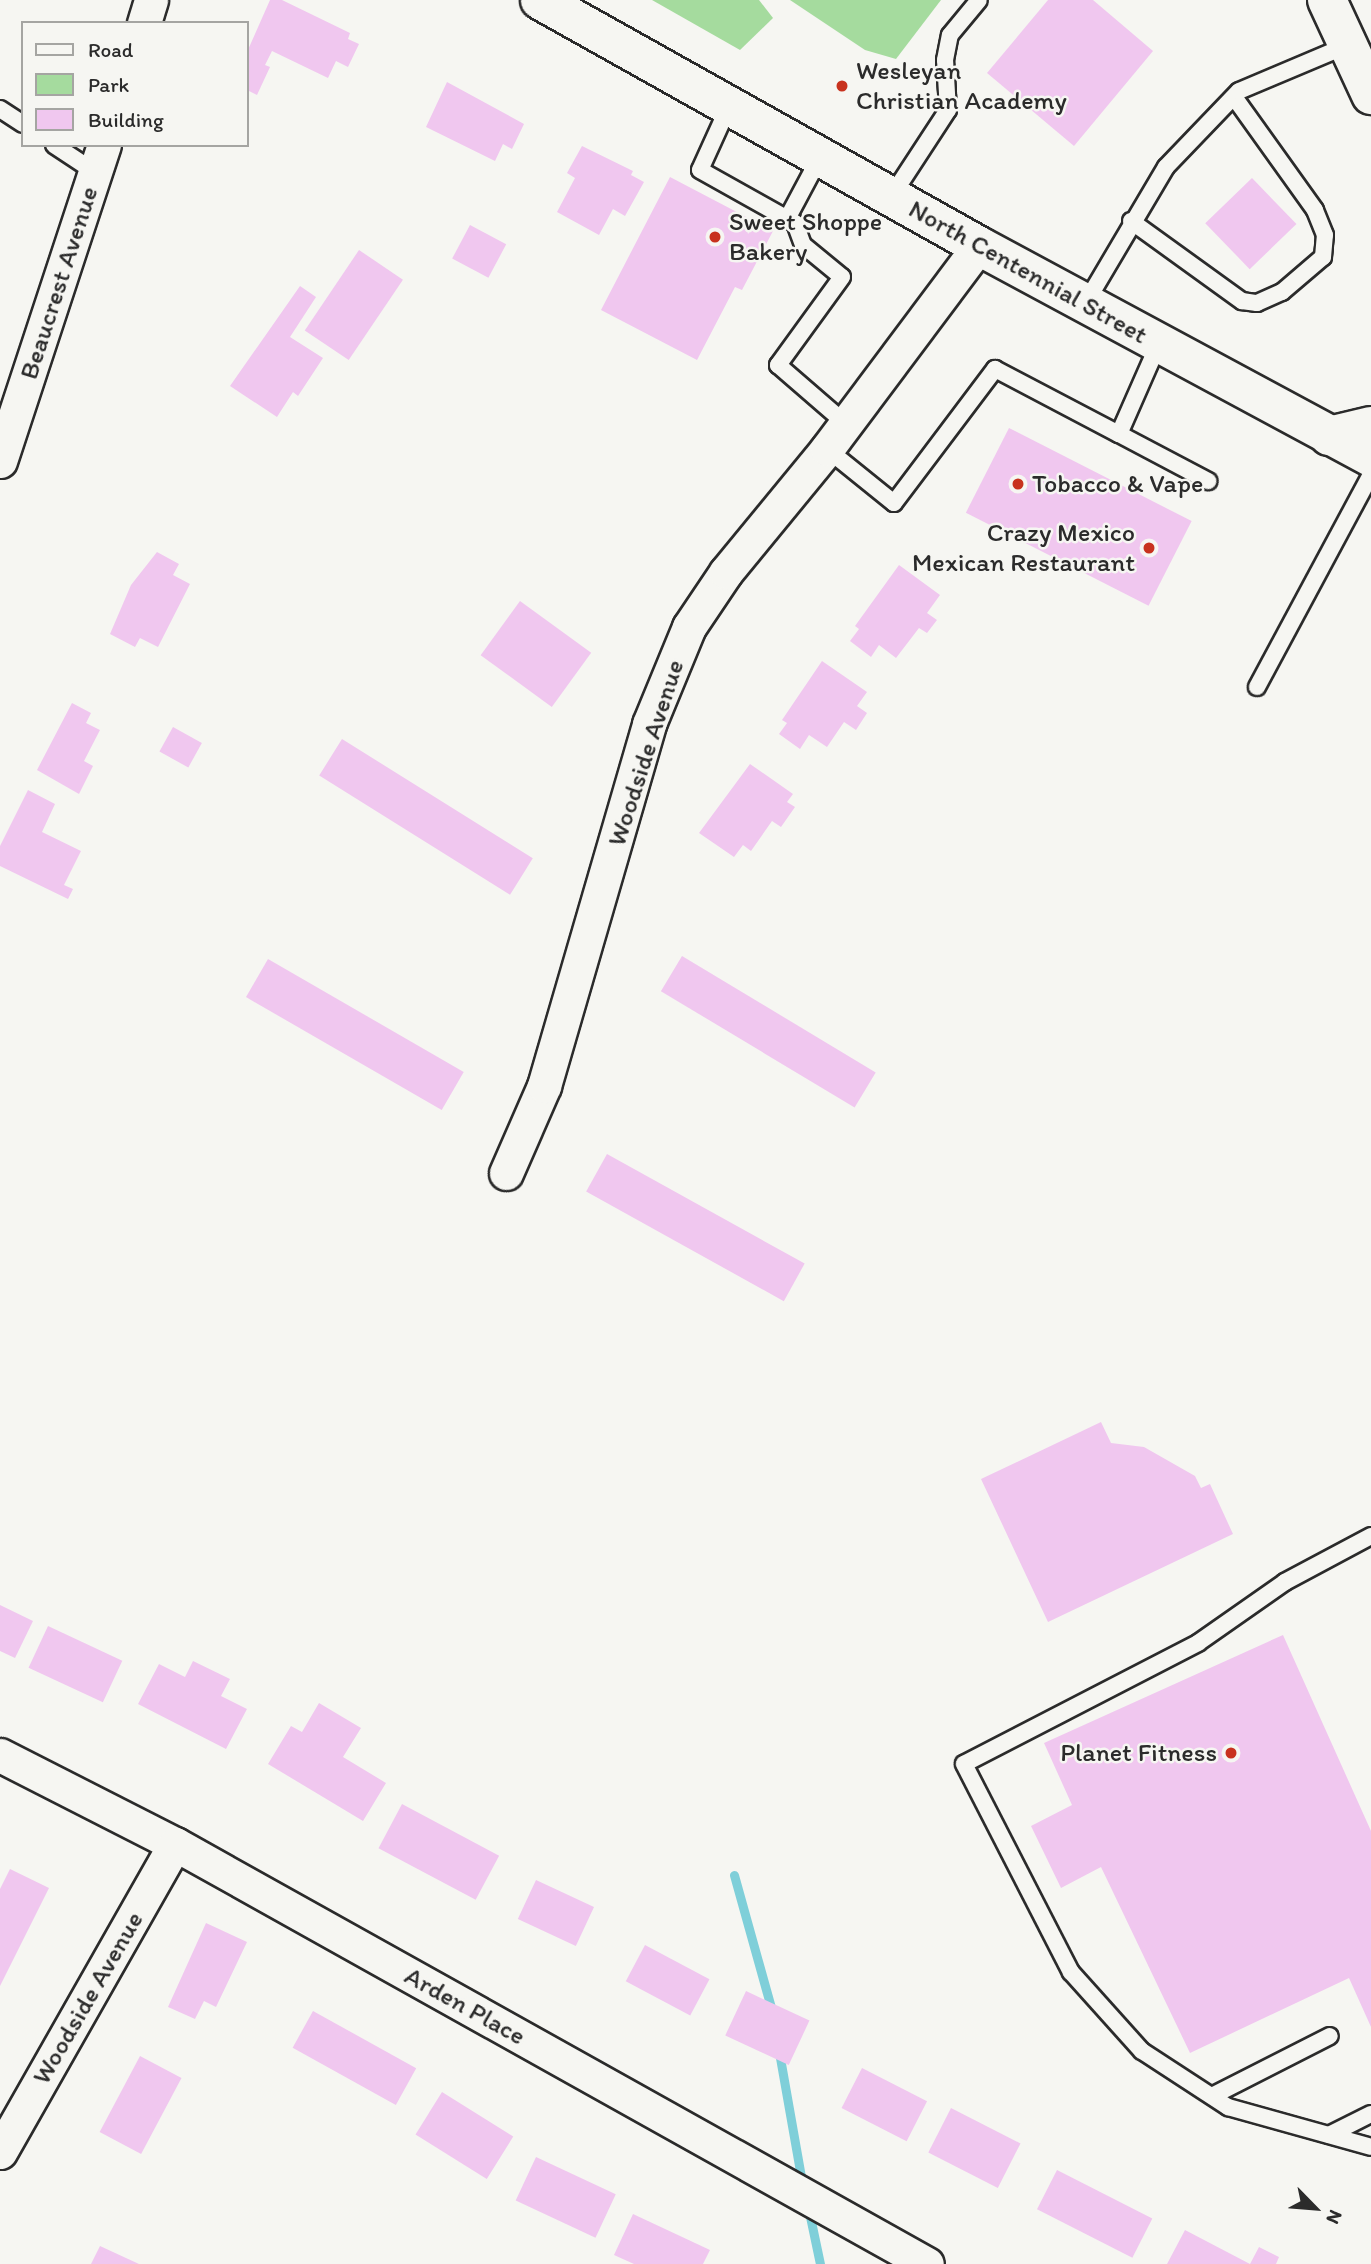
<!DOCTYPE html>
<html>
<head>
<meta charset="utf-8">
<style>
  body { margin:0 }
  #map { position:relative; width:1371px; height:2264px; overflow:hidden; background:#f6f6f2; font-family:Itim,sans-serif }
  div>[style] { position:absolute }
  .green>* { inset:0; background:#a5db9e }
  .stream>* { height:9px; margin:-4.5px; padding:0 4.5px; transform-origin:4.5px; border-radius:4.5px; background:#7fcfd9 }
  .building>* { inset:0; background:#f0c7ef; transform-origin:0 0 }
  .roads { filter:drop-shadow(2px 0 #2b2b2b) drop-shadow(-2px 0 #2b2b2b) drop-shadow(0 2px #2b2b2b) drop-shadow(0 -2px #2b2b2b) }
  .service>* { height:16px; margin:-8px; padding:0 8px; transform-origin:8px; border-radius:8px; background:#f6f6f2 }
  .minor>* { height:33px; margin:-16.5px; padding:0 16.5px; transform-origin:16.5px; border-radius:16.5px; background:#f6f6f2 }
  .secondary>* { height:38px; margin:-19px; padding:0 19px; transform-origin:19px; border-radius:19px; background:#f6f6f2 }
  .primary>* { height:38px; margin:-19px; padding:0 19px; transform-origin:19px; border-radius:19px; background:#f6f6f2 }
  .dots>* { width:19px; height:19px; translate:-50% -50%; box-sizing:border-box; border:4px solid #f6f6f2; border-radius:50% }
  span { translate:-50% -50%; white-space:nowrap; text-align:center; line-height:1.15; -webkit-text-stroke:5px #f6f6f2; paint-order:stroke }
  .poi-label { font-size:26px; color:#2b2b2b }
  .left { translate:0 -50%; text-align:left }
  .right { translate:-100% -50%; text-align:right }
  .street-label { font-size:26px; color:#2b2b2b }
  .legend { position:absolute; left:21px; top:21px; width:228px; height:126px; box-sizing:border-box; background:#f6f6f2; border:2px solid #a5a5a2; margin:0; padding:9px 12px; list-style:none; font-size:21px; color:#2b2b2b }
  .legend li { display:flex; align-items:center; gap:14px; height:35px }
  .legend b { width:35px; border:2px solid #a5a5a2 }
  .north { position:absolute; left:1280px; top:2173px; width:70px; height:70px; -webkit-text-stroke:5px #f6f6f2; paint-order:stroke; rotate:115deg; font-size:19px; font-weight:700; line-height:28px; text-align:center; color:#2b2b2b }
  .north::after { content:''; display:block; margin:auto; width:24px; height:32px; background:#2b2b2b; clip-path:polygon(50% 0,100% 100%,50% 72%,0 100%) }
</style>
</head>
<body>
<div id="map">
  <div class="green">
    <i style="clip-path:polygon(652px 0,759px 0,773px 18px,740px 50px)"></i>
    <i style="clip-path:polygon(790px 0,941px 0,896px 59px,865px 50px)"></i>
  </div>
  <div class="stream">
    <i style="left:734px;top:1875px;width:141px;rotate:74.4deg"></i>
    <i style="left:779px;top:2052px;width:133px;rotate:80deg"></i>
    <i style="left:808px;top:2207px;width:58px;rotate:78.1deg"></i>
  </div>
  <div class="building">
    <i style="clip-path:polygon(270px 0,282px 0,350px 33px,348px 39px,359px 44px,348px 67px,336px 61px,328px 78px,272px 51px,265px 65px,270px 67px,257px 95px,247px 90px,247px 52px)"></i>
    <i style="clip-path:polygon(1048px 0,1093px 0,1153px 51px,1074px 146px,987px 73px)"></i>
    <i style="clip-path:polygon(447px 82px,524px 124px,512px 149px,503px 144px,495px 161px,426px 127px)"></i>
    <i style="clip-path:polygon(582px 146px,633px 171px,631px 175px,644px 182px,625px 216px,613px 209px,599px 235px,557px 212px,575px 178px,567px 173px)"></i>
    <i style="clip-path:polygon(670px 177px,773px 231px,742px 290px,735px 287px,697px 360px,601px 310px)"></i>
    <i style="left:1252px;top:178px;width:64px;height:65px;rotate:46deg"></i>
    <i style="left:470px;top:225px;width:41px;height:38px;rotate:28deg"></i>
    <i style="left:359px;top:250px;width:53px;height:97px;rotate:34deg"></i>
    <i style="clip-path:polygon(300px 286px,316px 297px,290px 337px,323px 358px,298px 396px,293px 392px,277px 417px,230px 386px)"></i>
    <i style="left:1009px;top:428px;width:205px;height:95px;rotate:27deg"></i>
    <i style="clip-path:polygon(157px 552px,179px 564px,173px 575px,190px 584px,158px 647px,140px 638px,135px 647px,110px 634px,131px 585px)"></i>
    <i style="clip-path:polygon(899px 565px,940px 595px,927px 613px,937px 620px,927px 633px,919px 628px,896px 658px,879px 645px,871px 657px,850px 641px,859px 629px,855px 626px)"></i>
    <i style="left:520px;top:601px;width:88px;height:67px;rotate:36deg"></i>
    <i style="clip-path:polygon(822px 661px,867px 692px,857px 706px,867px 713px,856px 730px,844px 722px,827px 747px,809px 735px,800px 749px,779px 734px,787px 723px,782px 720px)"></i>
    <i style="clip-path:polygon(72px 703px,91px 713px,86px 723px,100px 730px,84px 761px,93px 766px,79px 794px,37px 770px)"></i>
    <i style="left:173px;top:727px;width:33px;height:28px;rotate:29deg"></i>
    <i style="left:342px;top:739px;width:225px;height:43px;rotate:32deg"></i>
    <i style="clip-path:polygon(750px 764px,793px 794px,787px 802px,795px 807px,781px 827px,772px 821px,751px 851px,743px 845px,734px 857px,699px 833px)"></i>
    <i style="clip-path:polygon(28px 790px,55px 804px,42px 832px,81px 851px,64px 885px,73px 889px,68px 899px,0 866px,0 846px)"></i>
    <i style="left:682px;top:956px;width:226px;height:41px;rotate:31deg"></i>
    <i style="left:268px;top:959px;width:226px;height:44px;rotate:30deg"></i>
    <i style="left:607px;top:1154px;width:226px;height:43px;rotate:29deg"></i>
    <i style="clip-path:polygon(1101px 1422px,1111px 1443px,1144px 1447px,1195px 1476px,1201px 1488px,1210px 1484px,1233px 1534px,1048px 1622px,981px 1479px)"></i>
    <i style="clip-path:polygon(0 1605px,33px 1621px,15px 1658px,0 1651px)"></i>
    <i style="left:48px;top:1626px;width:82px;height:46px;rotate:25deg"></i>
    <i style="clip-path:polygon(1283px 1635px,1371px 1831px,1371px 2027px,1349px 1978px,1190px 2053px,1101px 1867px,1061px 1888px,1031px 1826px,1072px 1805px,1044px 1743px)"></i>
    <i style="clip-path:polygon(193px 1661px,230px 1679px,221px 1696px,247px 1709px,226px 1749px,138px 1704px,159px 1664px,185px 1677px)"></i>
    <i style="clip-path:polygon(319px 1703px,361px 1728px,343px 1757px,386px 1783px,363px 1821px,268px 1764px,291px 1726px,302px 1732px)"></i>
    <i style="left:402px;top:1804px;width:110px;height:50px;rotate:28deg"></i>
    <i style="clip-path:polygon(10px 1869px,49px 1888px,0 1986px,0 1889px)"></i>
    <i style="left:536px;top:1880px;width:64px;height:43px;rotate:25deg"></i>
    <i style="clip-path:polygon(206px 1923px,247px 1942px,216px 2007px,204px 2001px,195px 2019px,168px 2007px)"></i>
    <i style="left:645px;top:1945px;width:73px;height:41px;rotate:28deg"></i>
    <i style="left:746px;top:1991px;width:70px;height:49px;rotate:25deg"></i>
    <i style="left:313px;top:2011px;width:118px;height:42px;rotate:29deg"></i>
    <i style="left:140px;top:2056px;width:47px;height:86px;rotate:28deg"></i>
    <i style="left:862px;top:2068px;width:73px;height:45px;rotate:27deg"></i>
    <i style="left:442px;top:2092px;width:84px;height:50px;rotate:32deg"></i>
    <i style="left:951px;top:2108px;width:78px;height:50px;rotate:27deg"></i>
    <i style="left:536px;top:2157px;width:88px;height:48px;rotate:25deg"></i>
    <i style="left:1057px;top:2170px;width:107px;height:44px;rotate:27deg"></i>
    <i style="clip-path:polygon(633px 2214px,710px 2250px,703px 2264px,634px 2264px,614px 2255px)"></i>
    <i style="clip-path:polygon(1185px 2230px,1250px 2264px,1259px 2247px,1279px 2257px,1276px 2264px,1167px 2264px)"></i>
    <i style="clip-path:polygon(100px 2246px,139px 2264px,91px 2264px)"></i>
  </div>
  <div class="roads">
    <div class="service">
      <i style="left:729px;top:106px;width:70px;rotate:114.4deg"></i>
      <i style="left:700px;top:170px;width:109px;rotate:29.2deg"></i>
      <i style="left:795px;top:223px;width:23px;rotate:70deg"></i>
      <i style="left:803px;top:245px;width:50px;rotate:39.4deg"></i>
      <i style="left:842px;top:277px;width:109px;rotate:126deg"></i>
      <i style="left:778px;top:365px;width:89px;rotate:40.9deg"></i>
      <i style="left:0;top:109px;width:27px;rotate:33deg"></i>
      <i style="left:54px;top:145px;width:49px;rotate:33.4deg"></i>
      <i style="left:891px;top:197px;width:104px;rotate:-56.8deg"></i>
      <i style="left:948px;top:110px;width:50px;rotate:-93.4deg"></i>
      <i style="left:945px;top:60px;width:25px;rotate:-79deg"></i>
      <i style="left:950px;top:35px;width:45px;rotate:-50.4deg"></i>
      <i style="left:787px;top:219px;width:70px;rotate:-62deg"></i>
      <i style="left:1131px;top:221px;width:137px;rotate:35.8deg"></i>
      <i style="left:1242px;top:301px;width:15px;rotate:8deg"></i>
      <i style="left:1257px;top:303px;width:27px;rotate:-24deg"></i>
      <i style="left:1282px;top:292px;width:54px;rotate:-40.5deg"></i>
      <i style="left:1323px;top:257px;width:22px;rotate:-85deg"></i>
      <i style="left:1325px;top:235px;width:27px;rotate:-112deg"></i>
      <i style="left:1315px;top:210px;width:139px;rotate:-125.6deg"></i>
      <i style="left:1085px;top:304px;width:159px;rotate:-59.4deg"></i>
      <i style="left:1166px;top:167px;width:105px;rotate:-46.2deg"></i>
      <i style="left:1239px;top:91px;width:118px;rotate:-22.9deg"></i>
      <i style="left:1119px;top:434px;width:101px;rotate:27.8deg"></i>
      <i style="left:827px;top:449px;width:86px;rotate:38.9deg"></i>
      <i style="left:894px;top:503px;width:168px;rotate:-53deg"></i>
      <i style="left:995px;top:369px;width:140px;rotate:27.7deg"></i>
      <i style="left:1119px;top:434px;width:99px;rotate:-66.3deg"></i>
      <i style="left:1257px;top:687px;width:242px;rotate:-61.8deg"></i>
      <i style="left:1371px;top:1536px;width:98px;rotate:151.9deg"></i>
      <i style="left:1285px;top:1582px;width:106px;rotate:145deg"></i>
      <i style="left:1198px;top:1643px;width:263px;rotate:152.7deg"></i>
      <i style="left:964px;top:1764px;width:234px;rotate:62.8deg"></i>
      <i style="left:1071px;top:1972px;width:106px;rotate:48.1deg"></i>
      <i style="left:1142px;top:2051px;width:103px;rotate:33.1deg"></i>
      <i style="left:1228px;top:2107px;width:148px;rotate:15.6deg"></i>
      <i style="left:1212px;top:2096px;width:132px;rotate:-27deg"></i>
      <i style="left:1329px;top:2135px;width:47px;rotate:-26.6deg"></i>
    </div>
    <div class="minor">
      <i style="left:144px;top:23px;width:24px;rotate:-73deg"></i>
      <i style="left:0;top:461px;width:333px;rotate:-71.8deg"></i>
      <i style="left:506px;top:1173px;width:95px;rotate:-66.4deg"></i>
      <i style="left:544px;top:1086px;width:377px;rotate:-73.8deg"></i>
      <i style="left:649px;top:724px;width:105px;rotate:-67.6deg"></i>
      <i style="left:689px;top:627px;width:66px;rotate:-56.1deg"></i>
      <i style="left:726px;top:572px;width:159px;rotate:-50.6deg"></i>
      <i style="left:827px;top:449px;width:254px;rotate:-53.2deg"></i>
      <i style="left:0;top:1755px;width:196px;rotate:27deg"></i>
      <i style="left:175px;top:1844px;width:861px;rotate:29.18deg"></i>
      <i style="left:0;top:2152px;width:354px;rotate:-60.4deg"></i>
    </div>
    <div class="secondary">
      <i style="left:540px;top:0;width:503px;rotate:29.26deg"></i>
      <i style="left:979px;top:246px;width:445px;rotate:28.3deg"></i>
    </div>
    <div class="primary">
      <i style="left:1327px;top:0;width:105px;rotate:65.1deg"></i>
      <i style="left:1329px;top:436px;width:43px;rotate:-13.4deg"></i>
    </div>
  </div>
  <div class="dots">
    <i style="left:842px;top:86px;background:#c8321e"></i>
    <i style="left:715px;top:237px;background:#c8321e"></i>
    <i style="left:1018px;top:484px;background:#c8321e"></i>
    <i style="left:1149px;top:548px;background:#c8321e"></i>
    <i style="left:1231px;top:1753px;background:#c8321e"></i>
  </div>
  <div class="poi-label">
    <span class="left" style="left:856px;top:86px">Wesleyan<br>Christian Academy</span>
    <span class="left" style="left:729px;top:237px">Sweet Shoppe<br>Bakery</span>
    <span class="left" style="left:1032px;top:484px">Tobacco &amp; Vape</span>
    <span class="right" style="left:1135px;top:548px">Crazy Mexico<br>Mexican Restaurant</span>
    <span class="right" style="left:1217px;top:1753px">Planet Fitness</span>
  </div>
  <div class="street-label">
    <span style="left:1028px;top:272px;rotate:29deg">North Centennial Street</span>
    <span style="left:59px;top:283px;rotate:-72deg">Beaucrest Avenue</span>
    <span style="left:646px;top:753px;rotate:-72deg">Woodside Avenue</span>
    <span style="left:88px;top:1998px;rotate:-60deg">Woodside Avenue</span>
    <span style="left:465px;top:2006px;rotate:29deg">Arden Place</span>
  </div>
  <ul class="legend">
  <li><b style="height:9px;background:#f6f6f2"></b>Road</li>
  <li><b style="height:19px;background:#a5db9e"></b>Park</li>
  <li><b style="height:19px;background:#f0c7ef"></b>Building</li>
  </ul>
  <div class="north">N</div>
</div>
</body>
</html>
